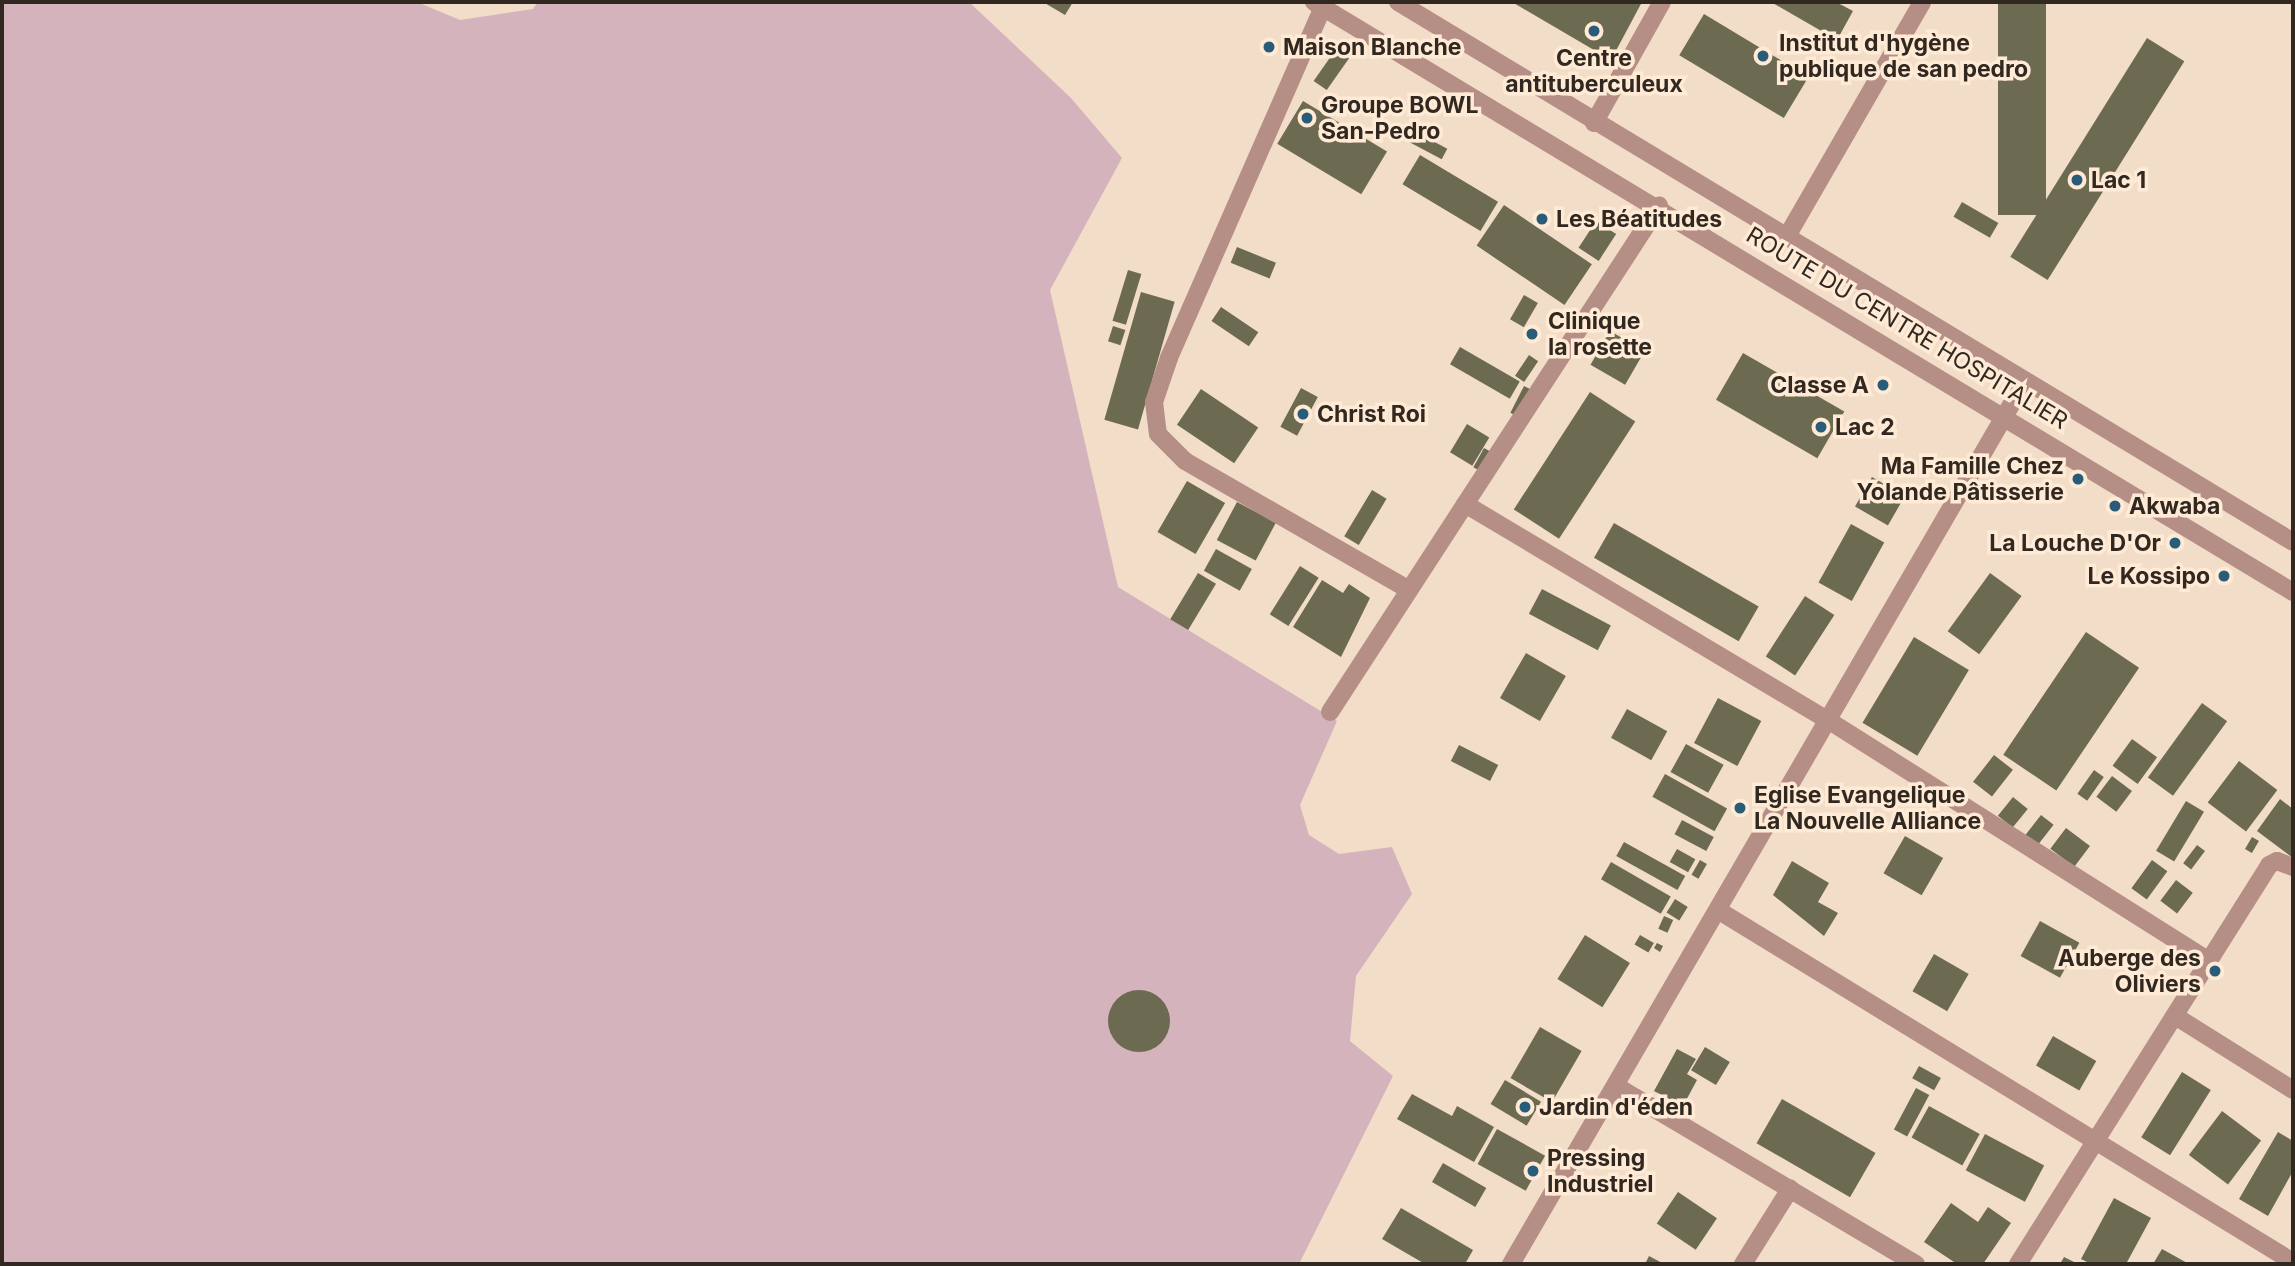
<!DOCTYPE html>
<html>
<head>
<meta charset="utf-8">
<style>
  body { margin:0 }
  #map { position:relative; width:2295px; height:1266px; overflow:hidden; background:#f2ddc8; font-family:Inter,sans-serif }
  div>[style] { position:absolute }
  .green>* { inset:0; background:#d5b3bc }
  .building>* { inset:0; background:#6d6a52; transform-origin:0 0 }
  .round { border-radius:50% }
  .minor>* { height:18px; margin:-9px; padding:0 9px; transform-origin:9px; border-radius:9px; background:#b58e85 }
  .dots>* { width:19px; height:19px; translate:-50% -50%; box-sizing:border-box; border:4px solid #ffead5; border-radius:50% }
  span { translate:-50% -50%; white-space:nowrap; text-align:center; line-height:1.15; -webkit-text-stroke:7px #ffead5; paint-order:stroke }
  .poi-label { font-size:23px; color:#312921; font-weight:700 }
  .left { translate:0 -50%; text-align:left }
  .right { translate:-100% -50%; text-align:right }
  .street-label { font-size:23px; color:#312921 }
  .frame { position:absolute; inset:0; border:4px solid #312921; pointer-events:none }
</style>
</head>
<body>
<div id="map">
  <div class="green">
    <i style="clip-path:polygon(2px 2px,417px 2px,460px 20px,533px 9px,538px 2px,969px 2px,1071px 98px,1122px 158px,1050px 290px,1118px 587px,1337px 721px,1300px 805px,1309px 835px,1339px 854px,1392px 847px,1412px 894px,1356px 976px,1350px 1041px,1393px 1076px,1299px 1264px,2px 1264px)"></i>
  </div>
  <div class="building">
    <i style="clip-path:polygon(1043px 2px,1073px 2px,1065px 15px)"></i>
    <i style="clip-path:polygon(1512px 2px,1642px 2px,1611px 60px)"></i>
    <i style="clip-path:polygon(1771px 2px,1836px 2px,1853px 11px,1837px 40px)"></i>
    <i style="left:1998px;top:2px;width:48px;height:213px"></i>
    <i style="left:1704px;top:14px;width:122px;height:48px;rotate:31deg"></i>
    <i style="left:2147px;top:38px;width:44px;height:258px;rotate:32deg"></i>
    <i style="left:1336px;top:49px;width:16px;height:39px;rotate:35deg"></i>
    <i style="left:1303px;top:101px;width:98px;height:50px;rotate:31deg"></i>
    <i style="left:1412px;top:130px;width:40px;height:12px;rotate:28deg"></i>
    <i style="left:1420px;top:155px;width:91px;height:34px;rotate:31deg"></i>
    <i style="left:1962px;top:202px;width:42px;height:17px;rotate:30deg"></i>
    <i style="left:1504px;top:205px;width:106px;height:49px;rotate:34deg"></i>
    <i style="left:1596px;top:221px;width:24px;height:32px;rotate:33deg"></i>
    <i style="left:1237px;top:247px;width:42px;height:17px;rotate:22deg"></i>
    <i style="left:1128px;top:270px;width:14px;height:53px;rotate:17deg"></i>
    <i style="left:1141px;top:292px;width:35px;height:133px;rotate:16deg"></i>
    <i style="left:1524px;top:295px;width:16px;height:28px;rotate:30deg"></i>
    <i style="left:1221px;top:307px;width:45px;height:17px;rotate:34deg"></i>
    <i style="left:1113px;top:326px;width:13px;height:16px;rotate:18deg"></i>
    <i style="left:1610px;top:331px;width:40px;height:39px;rotate:30deg"></i>
    <i style="left:1460px;top:347px;width:69px;height:20px;rotate:30deg"></i>
    <i style="left:1743px;top:353px;width:117px;height:54px;rotate:30deg"></i>
    <i style="left:1529px;top:355px;width:11px;height:25px;rotate:34deg"></i>
    <i style="left:1524px;top:386px;width:11px;height:30px;rotate:27deg"></i>
    <i style="left:1301px;top:388px;width:19px;height:44px;rotate:28deg"></i>
    <i style="left:1201px;top:389px;width:69px;height:43px;rotate:34deg"></i>
    <i style="left:1590px;top:392px;width:54px;height:140px;rotate:33deg"></i>
    <i style="left:1467px;top:424px;width:26px;height:33px;rotate:31deg"></i>
    <i style="left:1484px;top:448px;width:13px;height:22px;rotate:29deg"></i>
    <i style="left:1872px;top:477px;width:38px;height:34px;rotate:30deg"></i>
    <i style="left:1187px;top:481px;width:44px;height:59px;rotate:30deg"></i>
    <i style="left:1372px;top:490px;width:17px;height:54px;rotate:31deg"></i>
    <i style="left:1237px;top:502px;width:44px;height:43px;rotate:28deg"></i>
    <i style="left:1614px;top:523px;width:167px;height:40px;rotate:30deg"></i>
    <i style="left:1851px;top:524px;width:38px;height:67px;rotate:29deg"></i>
    <i style="left:1216px;top:549px;width:41px;height:25px;rotate:29deg"></i>
    <i style="left:1300px;top:566px;width:22px;height:57px;rotate:32deg"></i>
    <i style="left:1198px;top:573px;width:21px;height:54px;rotate:31deg"></i>
    <i style="left:1990px;top:573px;width:39px;height:72px;rotate:36deg"></i>
    <i style="clip-path:polygon(1322px 580px,1343px 593px,1349px 584px,1370px 598px,1341px 657px,1293px 627px)"></i>
    <i style="left:1542px;top:589px;width:78px;height:28px;rotate:28deg"></i>
    <i style="left:1805px;top:596px;width:35px;height:72px;rotate:33deg"></i>
    <i style="left:2086px;top:632px;width:64px;height:148px;rotate:34deg"></i>
    <i style="left:1914px;top:637px;width:64px;height:100px;rotate:31deg"></i>
    <i style="left:1526px;top:653px;width:46px;height:52px;rotate:30deg"></i>
    <i style="left:1718px;top:698px;width:49px;height:51px;rotate:28deg"></i>
    <i style="left:2202px;top:703px;width:31px;height:92px;rotate:36deg"></i>
    <i style="left:1627px;top:709px;width:46px;height:33px;rotate:29deg"></i>
    <i style="left:2132px;top:739px;width:31px;height:33px;rotate:36deg"></i>
    <i style="left:1686px;top:744px;width:43px;height:32px;rotate:29deg"></i>
    <i style="left:1459px;top:745px;width:44px;height:18px;rotate:27deg"></i>
    <i style="left:1994px;top:755px;width:24px;height:34px;rotate:38deg"></i>
    <i style="left:2239px;top:761px;width:48px;height:52px;rotate:37deg"></i>
    <i style="left:2094px;top:770px;width:12px;height:29px;rotate:35deg"></i>
    <i style="left:1665px;top:774px;width:71px;height:26px;rotate:29deg"></i>
    <i style="left:2112px;top:776px;width:25px;height:26px;rotate:37deg"></i>
    <i style="left:2013px;top:797px;width:19px;height:24px;rotate:39deg"></i>
    <i style="clip-path:polygon(2280px 799px,2293px 809px,2293px 858px,2257px 831px)"></i>
    <i style="left:2186px;top:801px;width:21px;height:58px;rotate:31deg"></i>
    <i style="left:2041px;top:815px;width:16px;height:26px;rotate:38deg"></i>
    <i style="left:1682px;top:820px;width:36px;height:16px;rotate:28deg"></i>
    <i style="left:2066px;top:828px;width:30px;height:26px;rotate:37deg"></i>
    <i style="left:1905px;top:836px;width:44px;height:43px;rotate:30deg"></i>
    <i style="left:2252px;top:837px;width:8px;height:14px;rotate:30deg"></i>
    <i style="left:1624px;top:842px;width:70px;height:16px;rotate:29deg"></i>
    <i style="left:2197px;top:845px;width:10px;height:23px;rotate:37deg"></i>
    <i style="left:1677px;top:849px;width:21px;height:15px;rotate:29deg"></i>
    <i style="left:1700px;top:860px;width:8px;height:17px;rotate:30deg"></i>
    <i style="left:2152px;top:860px;width:19px;height:35px;rotate:36deg"></i>
    <i style="clip-path:polygon(1792px 861px,1829px 883px,1818px 902px,1838px 913px,1824px 936px,1773px 895px)"></i>
    <i style="left:1611px;top:862px;width:69px;height:20px;rotate:30deg"></i>
    <i style="left:2176px;top:880px;width:21px;height:26px;rotate:37deg"></i>
    <i style="left:1675px;top:899px;width:15px;height:16px;rotate:32deg"></i>
    <i style="left:1664px;top:916px;width:10px;height:14px;rotate:24deg"></i>
    <i style="left:2040px;top:921px;width:45px;height:40px;rotate:29deg"></i>
    <i style="left:1585px;top:935px;width:53px;height:52px;rotate:32deg"></i>
    <i style="left:1640px;top:935px;width:16px;height:11px;rotate:30deg"></i>
    <i style="clip-path:polygon(1657px 943px,1663px 946px,1660px 952px,1654px 948px)"></i>
    <i style="left:1934px;top:954px;width:40px;height:43px;rotate:30deg"></i>
    <i class="round" style="left:1108px;top:990px;width:62px;height:62px"></i>
    <i style="left:1540px;top:1027px;width:48px;height:59px;rotate:30deg"></i>
    <i style="left:2053px;top:1036px;width:50px;height:34px;rotate:30deg"></i>
    <i style="left:1705px;top:1047px;width:29px;height:27px;rotate:31deg"></i>
    <i style="clip-path:polygon(1677px 1049px,1696px 1059px,1687px 1074px,1697px 1080px,1683px 1106px,1654px 1091px)"></i>
    <i style="left:1919px;top:1066px;width:25px;height:14px;rotate:29deg"></i>
    <i style="left:2182px;top:1072px;width:34px;height:77px;rotate:32deg"></i>
    <i style="left:1505px;top:1080px;width:42px;height:28px;rotate:31deg"></i>
    <i style="left:1916px;top:1088px;width:15px;height:47px;rotate:28deg"></i>
    <i style="clip-path:polygon(1412px 1094px,1452px 1116px,1457px 1106px,1494px 1127px,1474px 1162px,1397px 1119px)"></i>
    <i style="left:1782px;top:1099px;width:108px;height:51px;rotate:30deg"></i>
    <i style="left:1929px;top:1106px;width:58px;height:36px;rotate:29deg"></i>
    <i style="left:2222px;top:1111px;width:49px;height:55px;rotate:37deg"></i>
    <i style="left:1497px;top:1129px;width:55px;height:40px;rotate:29deg"></i>
    <i style="clip-path:polygon(2278px 1132px,2293px 1141px,2293px 1171px,2268px 1216px,2239px 1199px)"></i>
    <i style="left:1985px;top:1134px;width:67px;height:41px;rotate:28deg"></i>
    <i style="left:1443px;top:1163px;width:50px;height:22px;rotate:30deg"></i>
    <i style="left:1678px;top:1192px;width:47px;height:38px;rotate:34deg"></i>
    <i style="clip-path:polygon(2114px 1198px,2151px 1218px,2126px 1264px,2091px 1264px,2081px 1259px)"></i>
    <i style="clip-path:polygon(1951px 1203px,1978px 1222px,1988px 1207px,2011px 1223px,1983px 1264px,1957px 1264px,1924px 1242px)"></i>
    <i style="clip-path:polygon(1401px 1208px,1473px 1250px,1465px 1264px,1425px 1264px,1382px 1239px)"></i>
    <i style="clip-path:polygon(2162px 1249px,2189px 1264px,2153px 1264px)"></i>
    <i style="clip-path:polygon(1649px 1256px,1664px 1264px,1645px 1264px)"></i>
    <i style="clip-path:polygon(2064px 1257px,2078px 1264px,2060px 1264px)"></i>
  </div>
  <div class="minor">
    <i style="left:1314px;top:2px;width:1143px;rotate:31.08deg"></i>
    <i style="left:1398px;top:2px;width:1045px;rotate:31.1deg"></i>
    <i style="left:1323px;top:7px;width:383px;rotate:113.7deg"></i>
    <i style="left:1169px;top:358px;width:46px;rotate:108.8deg"></i>
    <i style="left:1154px;top:402px;width:32px;rotate:83deg"></i>
    <i style="left:1158px;top:434px;width:38px;rotate:45deg"></i>
    <i style="left:1185px;top:461px;width:258px;rotate:29.9deg"></i>
    <i style="left:1594px;top:123px;width:139px;rotate:-60.7deg"></i>
    <i style="left:1786px;top:238px;width:272px;rotate:-60deg"></i>
    <i style="left:1465px;top:504px;width:426px;rotate:30.8deg"></i>
    <i style="left:1831px;top:722px;width:447px;rotate:32.3deg"></i>
    <i style="left:1330px;top:712px;width:604px;rotate:-56.97deg"></i>
    <i style="left:1721px;top:912px;width:671px;rotate:31.46deg"></i>
    <i style="left:2175px;top:1016px;width:139px;rotate:32.1deg"></i>
    <i style="left:1616px;top:1086px;width:349px;rotate:30.7deg"></i>
    <i style="left:1511px;top:1264px;width:1022px;rotate:-59.8deg"></i>
    <i style="left:1743px;top:1264px;width:89px;rotate:-57.9deg"></i>
    <i style="left:2018px;top:1264px;width:471px;rotate:-57.8deg"></i>
    <i style="left:2269px;top:865px;width:9px;rotate:-27deg"></i>
    <i style="left:2277px;top:861px;width:17px;rotate:21deg"></i>
  </div>
  <div class="dots">
    <i style="left:1594px;top:31px;background:#285c78"></i>
    <i style="left:1269px;top:47px;background:#285c78"></i>
    <i style="left:1763px;top:56px;background:#285c78"></i>
    <i style="left:1307px;top:118px;background:#285c78"></i>
    <i style="left:2077px;top:180px;background:#285c78"></i>
    <i style="left:1542px;top:219px;background:#285c78"></i>
    <i style="left:1532px;top:334px;background:#285c78"></i>
    <i style="left:1883px;top:385px;background:#285c78"></i>
    <i style="left:1303px;top:414px;background:#285c78"></i>
    <i style="left:1821px;top:427px;background:#285c78"></i>
    <i style="left:2078px;top:479px;background:#285c78"></i>
    <i style="left:2115px;top:506px;background:#285c78"></i>
    <i style="left:2175px;top:543px;background:#285c78"></i>
    <i style="left:2224px;top:576px;background:#285c78"></i>
    <i style="left:1740px;top:808px;background:#285c78"></i>
    <i style="left:2215px;top:971px;background:#285c78"></i>
    <i style="left:1525px;top:1107px;background:#285c78"></i>
    <i style="left:1533px;top:1171px;background:#285c78"></i>
  </div>
  <div class="poi-label">
    <span class="left" style="left:1779px;top:56px">Institut d'hygène<br>publique de san pedro</span>
    <span class="left" style="left:1283px;top:47px">Maison Blanche</span>
    <span style="left:1594px;top:71px">Centre<br>antituberculeux</span>
    <span class="left" style="left:1321px;top:118px">Groupe BOWL<br>San-Pedro</span>
    <span class="left" style="left:2091px;top:180px">Lac 1</span>
    <span class="left" style="left:1556px;top:219px">Les Béatitudes</span>
    <span class="left" style="left:1548px;top:334px">Clinique<br>la rosette</span>
    <span class="right" style="left:1869px;top:385px">Classe A</span>
    <span class="left" style="left:1317px;top:414px">Christ Roi</span>
    <span class="left" style="left:1835px;top:427px">Lac 2</span>
    <span class="right" style="left:2064px;top:479px">Ma Famille Chez<br>Yolande Pâtisserie</span>
    <span class="left" style="left:2129px;top:506px">Akwaba</span>
    <span class="right" style="left:2161px;top:543px">La Louche D'Or</span>
    <span class="right" style="left:2210px;top:576px">Le Kossipo</span>
    <span class="left" style="left:1754px;top:808px">Eglise Evangelique<br>La Nouvelle Alliance</span>
    <span class="right" style="left:2201px;top:971px">Auberge des<br>Oliviers</span>
    <span class="left" style="left:1539px;top:1107px">Jardin d'éden</span>
    <span class="left" style="left:1547px;top:1171px">Pressing<br>Industriel</span>
  </div>
  <div class="street-label">
    <span style="left:1907px;top:328px;rotate:31deg">ROUTE DU CENTRE HOSPITALIER</span>
  </div>
  <div class="frame"></div>
</div>
</body>
</html>
